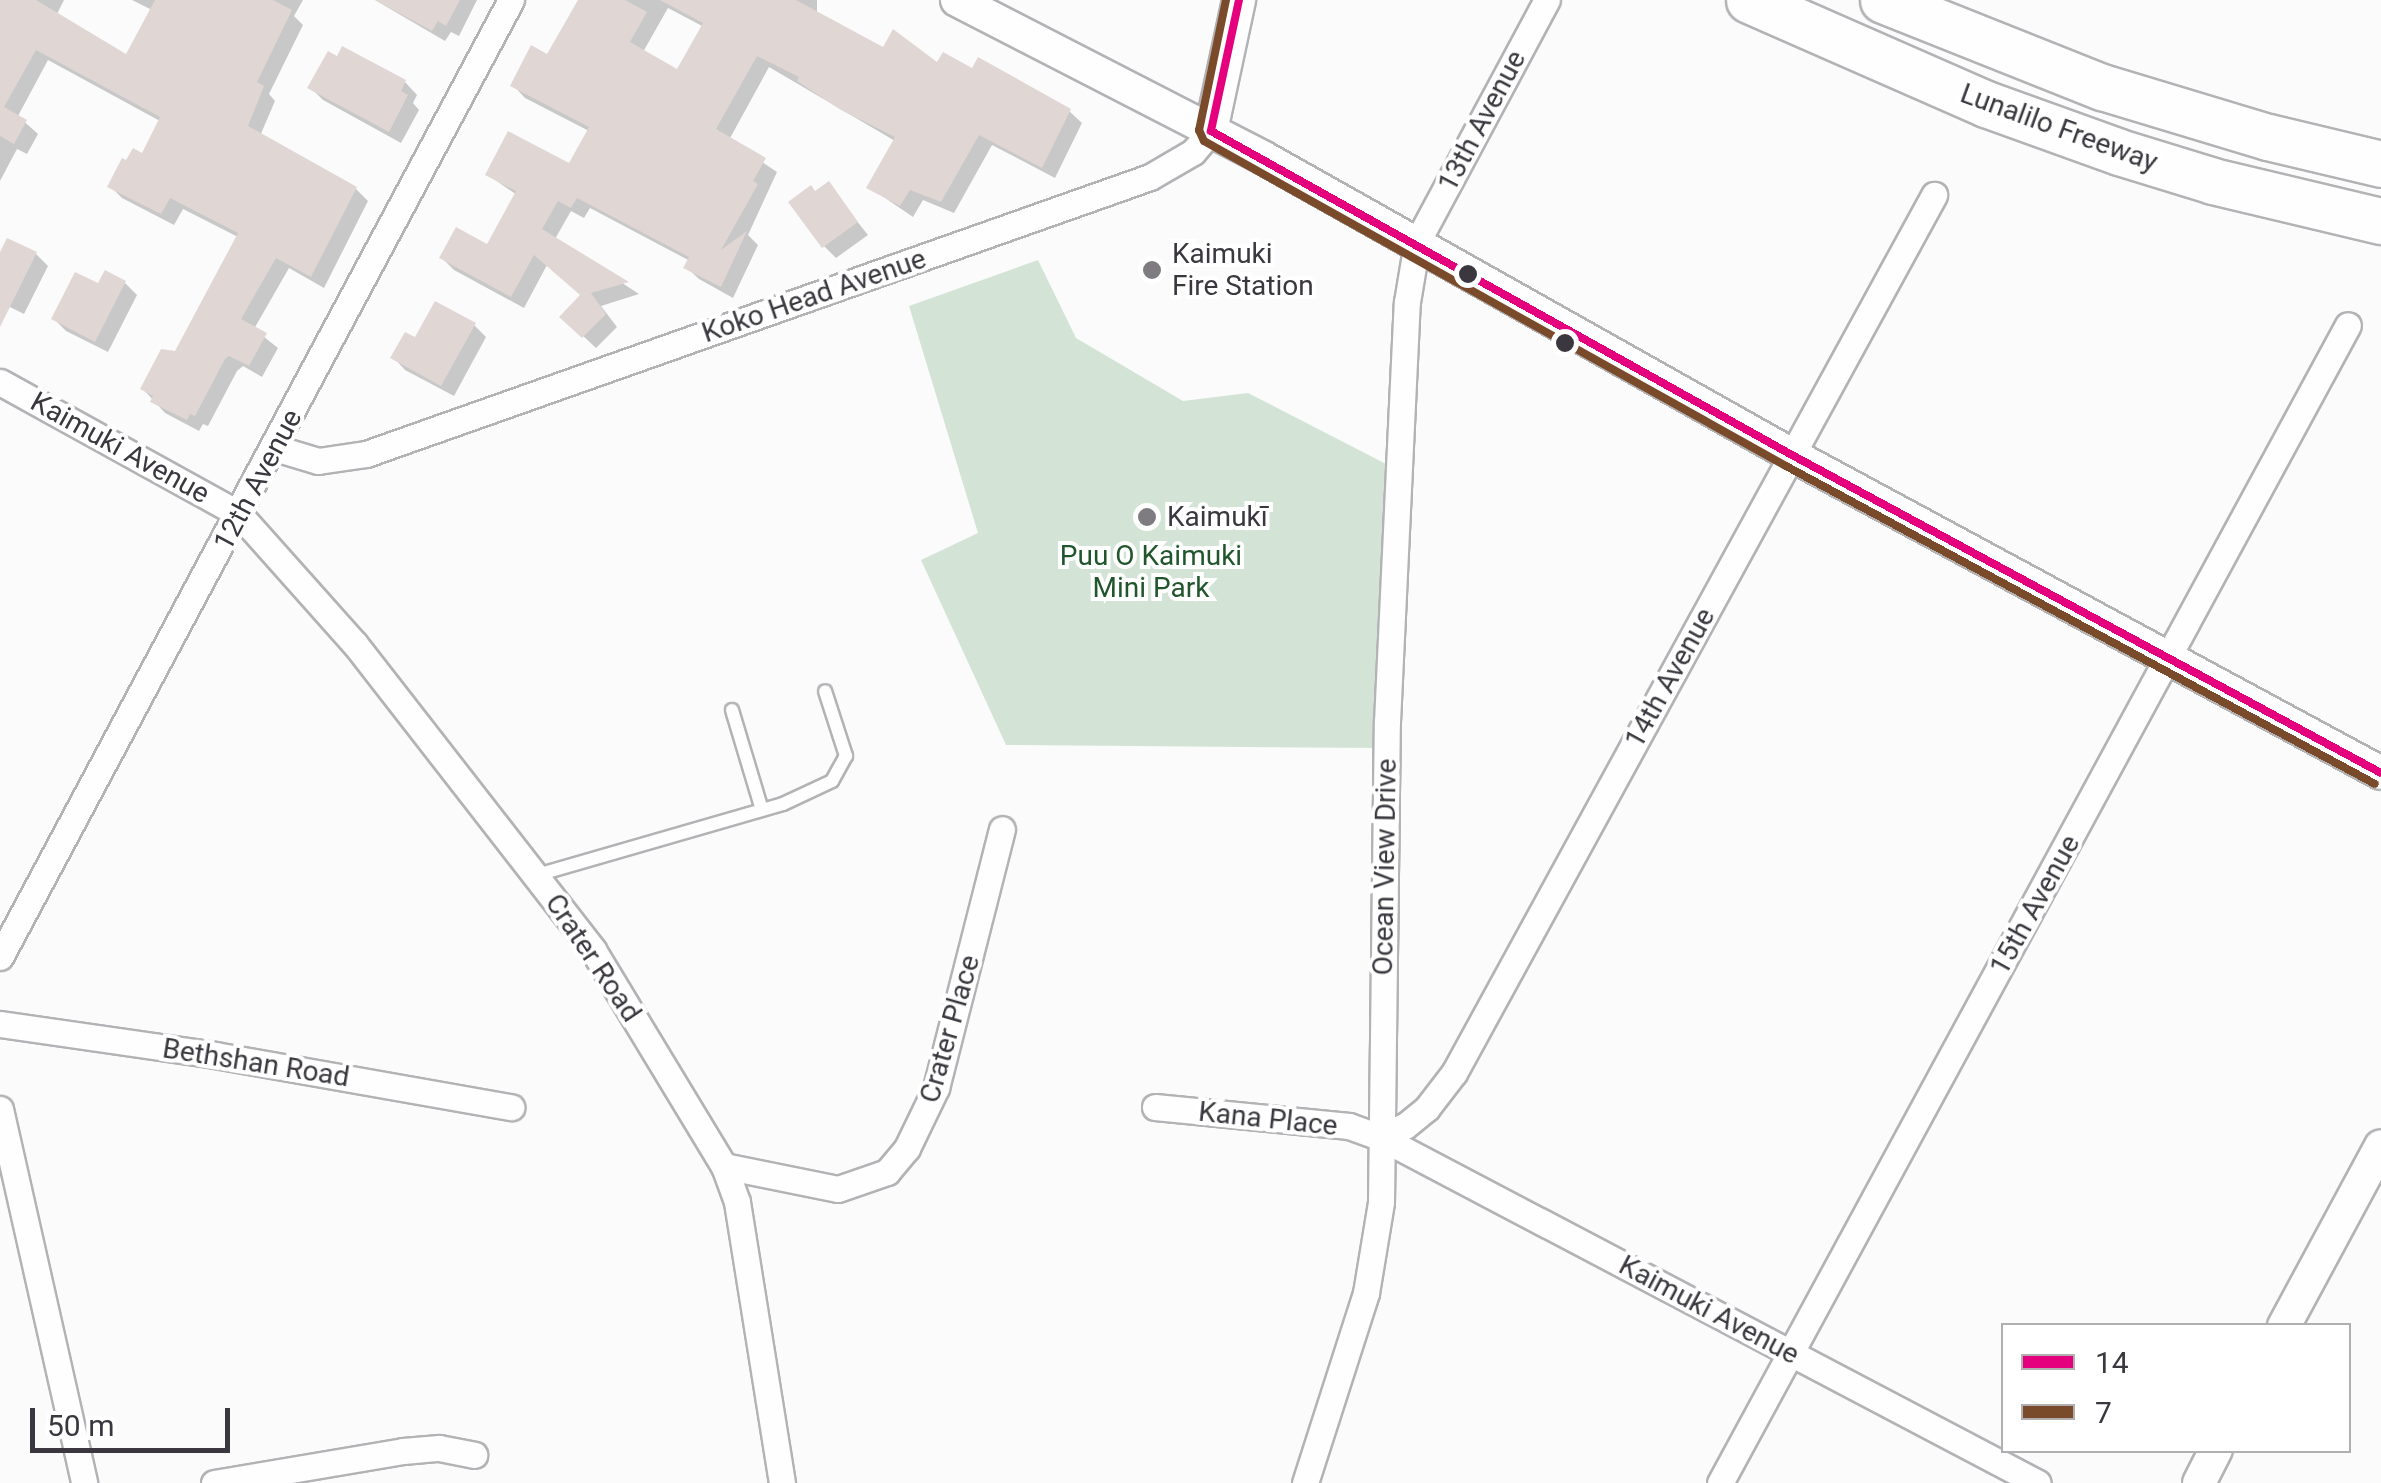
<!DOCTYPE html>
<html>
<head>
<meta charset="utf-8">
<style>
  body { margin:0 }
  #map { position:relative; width:2381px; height:1483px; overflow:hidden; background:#fbfbfc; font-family:Roboto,sans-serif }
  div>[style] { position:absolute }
  .green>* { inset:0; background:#d3e4d6 }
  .shadow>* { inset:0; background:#0003 }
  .building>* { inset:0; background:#e0d6d4 }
  .roads { filter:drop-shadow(2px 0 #b3b2b5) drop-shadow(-2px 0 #b3b2b5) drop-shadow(0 2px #b3b2b5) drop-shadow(0 -2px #b3b2b5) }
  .service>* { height:12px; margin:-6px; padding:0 6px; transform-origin:6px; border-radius:6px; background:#fefeff }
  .minor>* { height:25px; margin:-12.5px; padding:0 12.5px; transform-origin:12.5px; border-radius:12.5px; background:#fefeff }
  .tertiary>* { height:32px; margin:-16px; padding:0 16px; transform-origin:16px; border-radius:16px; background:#fefeff }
  .motorway>* { height:45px; margin:-22.5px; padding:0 22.5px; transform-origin:22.5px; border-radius:22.5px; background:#fefeff }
  .bus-1>* { height:8px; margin:-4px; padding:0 4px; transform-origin:4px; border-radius:4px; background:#e5007d }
  .bus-2>* { height:8px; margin:-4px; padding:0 4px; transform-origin:4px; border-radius:4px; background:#7a4b2a }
  .dots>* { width:28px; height:28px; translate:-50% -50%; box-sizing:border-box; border:5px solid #fff; border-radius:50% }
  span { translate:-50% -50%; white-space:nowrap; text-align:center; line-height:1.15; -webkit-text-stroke:8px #fff; paint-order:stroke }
  .street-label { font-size:28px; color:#3a383e }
  .poi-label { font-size:28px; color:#3a383e }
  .left { translate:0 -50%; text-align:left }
  .park-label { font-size:28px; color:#21562c }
  .legend { position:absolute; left:2001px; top:1323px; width:350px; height:130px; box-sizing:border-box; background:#fff; border:2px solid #b0afb2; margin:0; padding:12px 18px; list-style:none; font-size:30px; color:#3a383e }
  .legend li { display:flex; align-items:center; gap:20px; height:50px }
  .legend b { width:50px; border:2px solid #b0afb2 }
  .scale { position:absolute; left:30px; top:1408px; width:200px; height:45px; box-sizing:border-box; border:5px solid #3a383e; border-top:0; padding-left:12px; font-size:30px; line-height:35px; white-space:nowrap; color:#3a383e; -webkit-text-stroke:8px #fff; paint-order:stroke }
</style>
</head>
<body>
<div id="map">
  <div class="green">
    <i style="clip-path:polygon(1038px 260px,1076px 338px,1183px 401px,1248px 393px,1388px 465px,1378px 748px,1006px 745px,921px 560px,978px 533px,909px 306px)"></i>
  </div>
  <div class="shadow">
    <i style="clip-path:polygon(0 0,64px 0,57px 14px,127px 57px,152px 10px,132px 0,303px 0,294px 16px,303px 25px,269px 94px,275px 101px,260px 136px,356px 189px,368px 201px,324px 288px,289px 268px,254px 329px,278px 348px,262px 377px,243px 366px,237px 371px,208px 426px,203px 424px,199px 431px,165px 413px,143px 389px,176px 353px,238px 237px,183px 209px,174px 225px,122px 198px,110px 186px,143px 157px,160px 121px,48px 60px,18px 116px,38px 134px,27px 154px,17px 149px,0 181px)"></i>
    <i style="clip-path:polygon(375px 0,477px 0,459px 36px,451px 32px,445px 41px)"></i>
    <i style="clip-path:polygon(evenodd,580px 0,817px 0,817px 15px,884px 51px,973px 71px,1069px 111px,1082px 123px,1055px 178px,992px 145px,954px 213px,923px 200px,913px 217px,869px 187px,895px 141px,769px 67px,729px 140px,777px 172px,748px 235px,758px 245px,733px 298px,699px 279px,686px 267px,690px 261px,590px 208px,584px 218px,571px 211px,555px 239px,639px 294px,601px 306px,617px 327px,596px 348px,563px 317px,583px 295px,547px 265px,524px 308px,454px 270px,442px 258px,488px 247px,517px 195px,488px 175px,570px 166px,589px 131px,525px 98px,513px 85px,548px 57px,580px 0,668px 8px,704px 27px,678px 72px,643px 52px,668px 8px)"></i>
    <i style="clip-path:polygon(338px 59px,405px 82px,417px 95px,413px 103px,419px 110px,401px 143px,323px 100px,310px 87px)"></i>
    <i style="clip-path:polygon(828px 185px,868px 235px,836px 258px,824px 246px)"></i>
    <i style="clip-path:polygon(36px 254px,48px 266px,24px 314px,0 302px,0 258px)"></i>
    <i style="clip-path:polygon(125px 283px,137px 295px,108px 352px,66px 331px,54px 319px,99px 286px)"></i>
    <i style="clip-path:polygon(474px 325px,486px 337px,454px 396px,405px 370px,393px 357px,416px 340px)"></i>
  </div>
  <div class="building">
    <i style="clip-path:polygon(0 0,36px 0,126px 54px,155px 0,273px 0,292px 10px,257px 82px,264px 86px,248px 126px,357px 187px,311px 277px,276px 258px,241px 319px,267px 333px,249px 366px,229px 356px,225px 359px,195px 416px,190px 414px,187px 420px,150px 402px,153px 396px,140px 389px,161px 349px,175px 351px,238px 233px,170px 198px,161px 214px,107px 187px,122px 158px,126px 160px,133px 148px,142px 153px,160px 117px,36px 50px,4px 107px,27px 120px,14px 144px,0 136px)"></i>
    <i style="clip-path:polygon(375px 0,460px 0,446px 26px,438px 21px,432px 31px)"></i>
    <i style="clip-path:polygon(578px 0,625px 0,647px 12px,630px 42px,677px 69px,703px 23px,660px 0,796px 0,883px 47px,893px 29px,937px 62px,943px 52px,972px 68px,978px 57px,1071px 109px,1042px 168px,979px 135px,941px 202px,910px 190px,900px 206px,866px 188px,895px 137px,841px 110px,797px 81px,799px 77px,757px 56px,716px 129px,766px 158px,753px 181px,758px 184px,721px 250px,747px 231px,721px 287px,683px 268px,689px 257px,577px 198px,571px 208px,558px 201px,542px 229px,629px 282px,591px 293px,606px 314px,582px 338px,559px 317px,580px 295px,534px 255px,511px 297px,439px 258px,456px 227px,487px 244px,516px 191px,485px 175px,508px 131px,569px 163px,589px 127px,510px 86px,531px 45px,547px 54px)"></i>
    <i style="clip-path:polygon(342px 46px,406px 80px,401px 91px,408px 95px,389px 132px,307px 88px,328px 51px,337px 56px)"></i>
    <i style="clip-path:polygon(829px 181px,858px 222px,822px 248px,788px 202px,811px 185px,815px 191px)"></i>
    <i style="clip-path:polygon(7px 238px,37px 252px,0 327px,0 252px)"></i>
    <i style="clip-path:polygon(105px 270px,126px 281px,95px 342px,51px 319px,75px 272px,98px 283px)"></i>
    <i style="clip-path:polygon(435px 301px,476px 323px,441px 386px,390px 358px,405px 332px,415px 337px)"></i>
  </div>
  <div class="roads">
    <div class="service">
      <i style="left:732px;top:710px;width:104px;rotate:73.3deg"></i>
      <i style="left:537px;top:875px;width:256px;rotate:-16.1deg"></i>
      <i style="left:783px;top:804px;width:54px;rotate:-25.1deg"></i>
      <i style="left:832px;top:781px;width:29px;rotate:-61deg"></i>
      <i style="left:846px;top:756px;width:68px;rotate:-107.9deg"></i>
    </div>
    <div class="minor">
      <i style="left:0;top:382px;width:273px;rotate:28.9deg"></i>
      <i style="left:239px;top:514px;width:174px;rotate:48.3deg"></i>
      <i style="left:355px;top:644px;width:388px;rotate:52.1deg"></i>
      <i style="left:593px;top:950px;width:253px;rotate:58.8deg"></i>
      <i style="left:724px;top:1166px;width:38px;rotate:70deg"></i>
      <i style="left:737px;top:1202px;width:285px;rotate:80.9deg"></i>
      <i style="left:275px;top:448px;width:45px;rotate:16.8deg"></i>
      <i style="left:318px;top:461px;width:49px;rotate:-8.3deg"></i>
      <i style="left:366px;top:454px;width:831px;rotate:-19.46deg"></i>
      <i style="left:1150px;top:177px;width:50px;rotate:-30.2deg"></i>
      <i style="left:1193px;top:152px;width:28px;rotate:-49deg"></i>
      <i style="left:0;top:957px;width:1085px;rotate:-61.9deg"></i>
      <i style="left:0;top:1024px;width:217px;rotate:8.2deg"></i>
      <i style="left:215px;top:1055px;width:301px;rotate:10deg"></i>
      <i style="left:1155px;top:1107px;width:195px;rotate:5.6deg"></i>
      <i style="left:1349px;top:1126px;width:33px;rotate:20deg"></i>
      <i style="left:1380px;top:1137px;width:743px;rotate:27.74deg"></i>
      <i style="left:0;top:1109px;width:383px;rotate:77.3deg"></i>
      <i style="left:1380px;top:1137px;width:27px;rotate:-24deg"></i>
      <i style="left:1405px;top:1126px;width:28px;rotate:-39deg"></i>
      <i style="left:1427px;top:1108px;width:44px;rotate:-52.4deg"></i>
      <i style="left:1454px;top:1073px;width:1001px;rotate:-61.33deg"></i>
      <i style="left:724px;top:1166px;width:116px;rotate:11.4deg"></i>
      <i style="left:838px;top:1189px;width:52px;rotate:-19.1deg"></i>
      <i style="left:887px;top:1172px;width:31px;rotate:-50deg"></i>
      <i style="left:907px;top:1148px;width:67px;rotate:-64.2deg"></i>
      <i style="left:936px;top:1088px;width:267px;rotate:-75.7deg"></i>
      <i style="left:214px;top:1483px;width:192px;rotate:-9.6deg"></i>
      <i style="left:403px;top:1451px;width:36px;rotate:-5deg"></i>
      <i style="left:439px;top:1448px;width:36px;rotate:11deg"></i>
      <i style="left:1305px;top:1483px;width:200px;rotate:-72.2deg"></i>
      <i style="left:1366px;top:1293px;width:92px;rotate:-80.6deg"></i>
      <i style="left:1381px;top:1202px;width:480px;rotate:-89.3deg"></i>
      <i style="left:1387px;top:722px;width:420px;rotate:-87.3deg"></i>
      <i style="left:1407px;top:302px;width:61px;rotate:-80.5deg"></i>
      <i style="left:1417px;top:242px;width:275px;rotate:-61.8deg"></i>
      <i style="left:1720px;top:1483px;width:1317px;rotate:-61.53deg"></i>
    </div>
    <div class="tertiary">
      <i style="left:957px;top:0;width:345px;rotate:27.2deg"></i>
      <i style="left:1264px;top:158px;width:606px;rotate:29.36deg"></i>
      <i style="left:1792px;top:455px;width:669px;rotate:28.36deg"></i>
      <i style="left:1211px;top:131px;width:134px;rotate:-77.9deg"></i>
      <i style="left:2284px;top:1326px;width:204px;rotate:-61.7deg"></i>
      <i style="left:2199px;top:1483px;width:37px;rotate:-63deg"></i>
    </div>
    <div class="motorway">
      <i style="left:1749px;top:0;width:259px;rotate:23.7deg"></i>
      <i style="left:1986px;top:104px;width:141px;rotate:19.8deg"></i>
      <i style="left:2119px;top:152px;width:98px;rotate:17.1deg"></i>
      <i style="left:2213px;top:181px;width:173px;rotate:13.4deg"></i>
      <i style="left:1883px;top:0;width:236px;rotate:21.7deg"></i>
      <i style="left:2102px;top:87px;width:173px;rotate:16.8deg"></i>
      <i style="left:2268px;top:137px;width:116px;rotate:13.4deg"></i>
    </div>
  </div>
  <div class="bus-1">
    <i style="left:1239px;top:0;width:134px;rotate:102.1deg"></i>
    <i style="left:1211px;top:131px;width:665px;rotate:29.15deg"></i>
    <i style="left:1792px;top:455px;width:669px;rotate:28.36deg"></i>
  </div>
  <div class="bus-2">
    <i style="left:1226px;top:0;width:133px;rotate:101.7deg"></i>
    <i style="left:1199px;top:130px;width:12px;rotate:66deg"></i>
    <i style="left:1204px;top:141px;width:667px;rotate:29.18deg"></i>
    <i style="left:1786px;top:466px;width:669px;rotate:28.36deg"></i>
  </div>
  <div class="dots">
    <i style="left:1152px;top:270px;background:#7e7c80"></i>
    <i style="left:1468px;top:274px;background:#3a383e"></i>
    <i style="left:1565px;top:343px;background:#3a383e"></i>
    <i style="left:1147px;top:517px;background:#7e7c80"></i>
  </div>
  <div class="street-label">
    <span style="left:1482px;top:121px;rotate:-62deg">13th Avenue</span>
    <span style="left:2059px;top:128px;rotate:20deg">Lunalilo Freeway</span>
    <span style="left:814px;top:296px;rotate:-19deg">Koko Head Avenue</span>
    <span style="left:120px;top:448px;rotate:29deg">Kaimuki Avenue</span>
    <span style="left:258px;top:480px;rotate:-62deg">12th Avenue</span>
    <span style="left:1670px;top:678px;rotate:-61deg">14th Avenue</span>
    <span style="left:1385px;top:867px;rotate:-89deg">Ocean View Drive</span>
    <span style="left:2035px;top:905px;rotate:-61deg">15th Avenue</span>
    <span style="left:593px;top:958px;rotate:56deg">Crater Road</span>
    <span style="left:950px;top:1029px;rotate:-74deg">Crater Place</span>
    <span style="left:256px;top:1063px;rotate:9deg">Bethshan Road</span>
    <span style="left:1268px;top:1119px;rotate:6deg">Kana Place</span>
    <span style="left:1709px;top:1310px;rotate:28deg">Kaimuki Avenue</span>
  </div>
  <div class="poi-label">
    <span class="left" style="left:1172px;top:270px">Kaimuki<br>Fire Station</span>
    <span class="left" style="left:1167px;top:517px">Kaimukī</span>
  </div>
  <div class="park-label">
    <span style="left:1151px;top:572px">Puu O Kaimuki<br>Mini Park</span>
  </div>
  <ul class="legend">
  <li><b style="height:12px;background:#e5007d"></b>14</li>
  <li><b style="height:12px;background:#7a4b2a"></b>7</li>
  </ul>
  <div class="scale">50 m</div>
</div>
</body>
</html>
